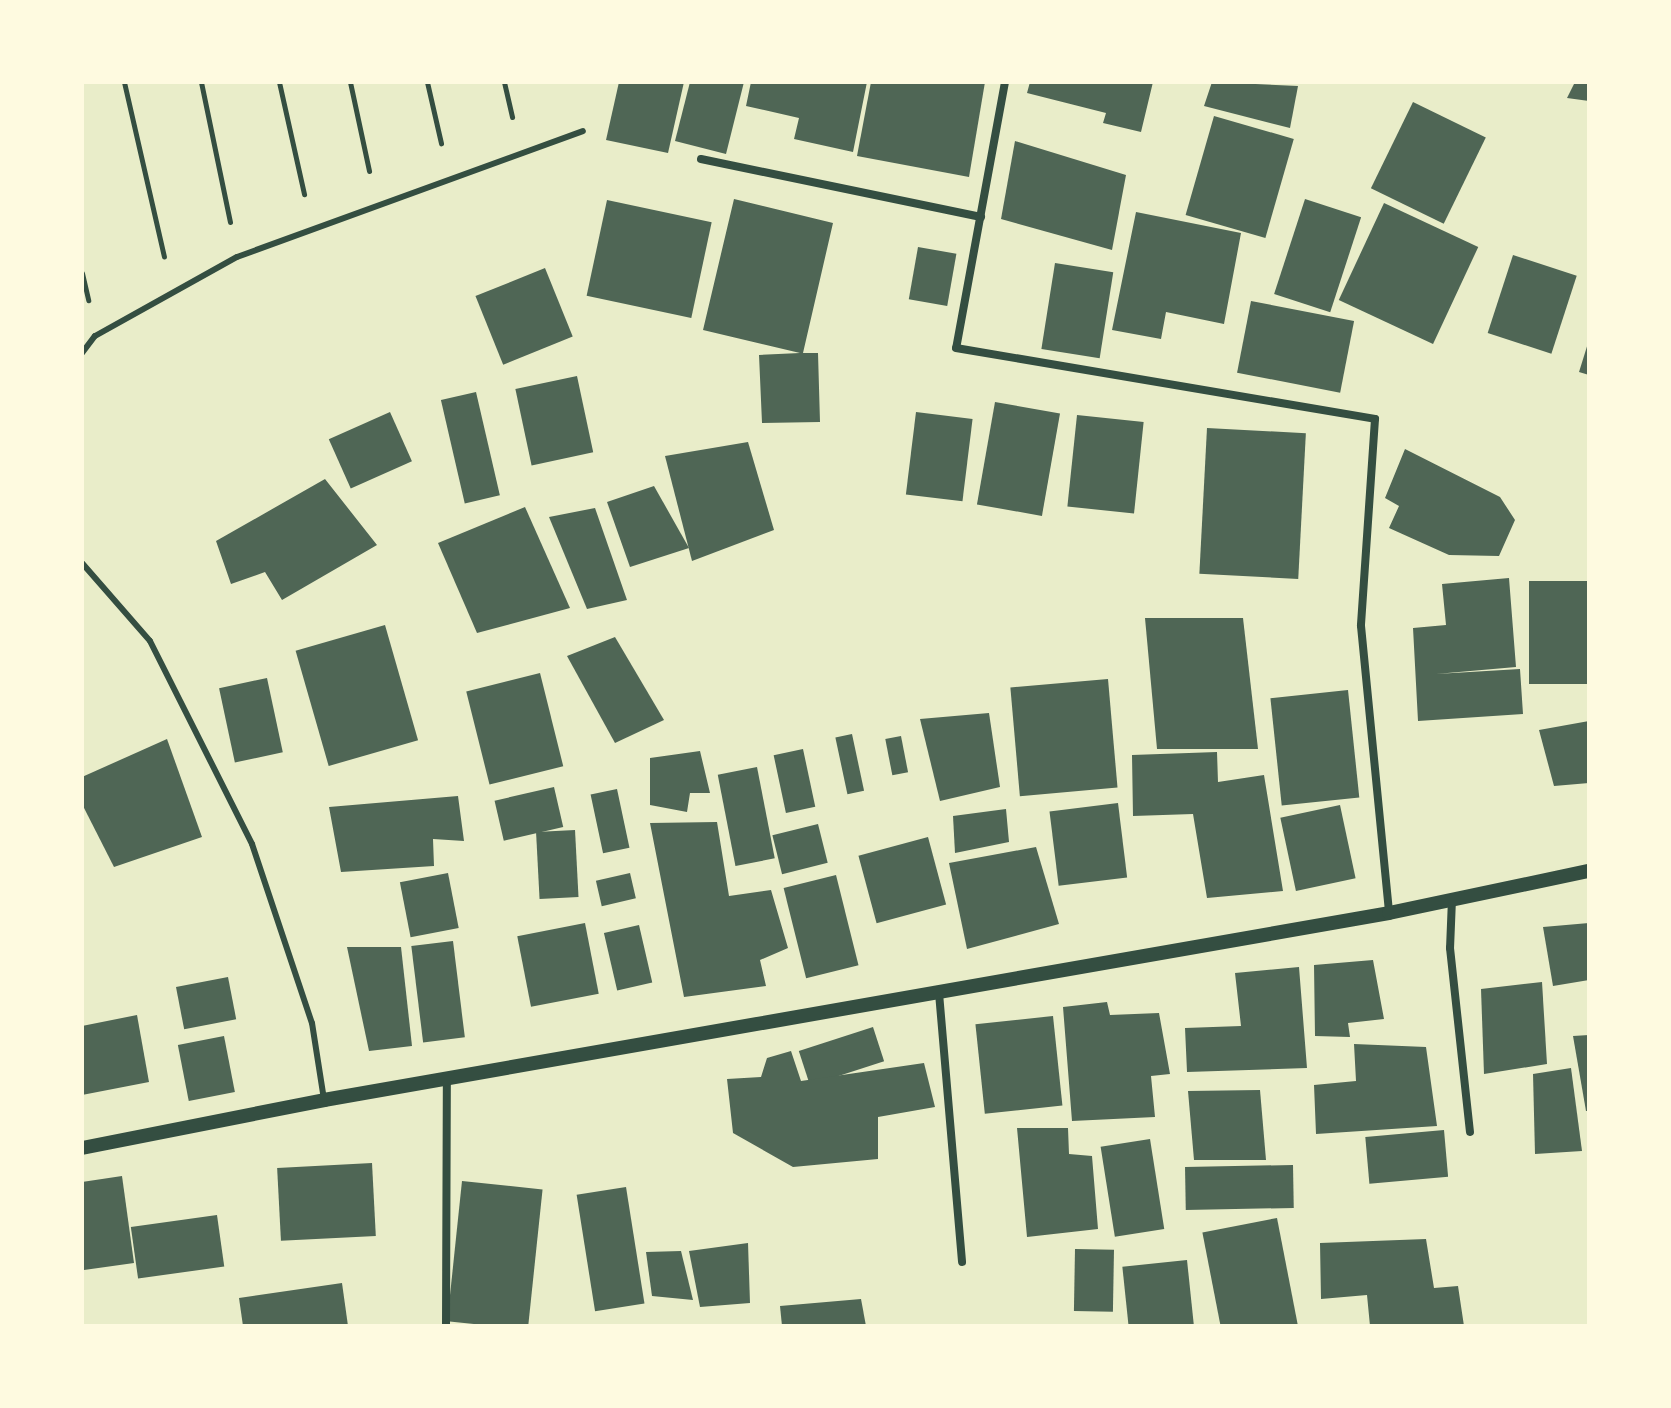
<!DOCTYPE html>
<html>
<head>
<meta charset="utf-8">
<style>
  body { margin:0 }
  #map { position:relative; width:1671px; height:1408px; overflow:hidden; background:#e9edc9; font-family:"Space Grotesk",sans-serif }
  div>[style] { position:absolute }
  .building>* { inset:0; background:#4f6655; transform-origin:0 0 }
  .path>* { height:5px; margin:-2.5px; padding:0 2.5px; transform-origin:2.5px; border-radius:2.5px; background:#344e41 }
  .service>* { height:6px; margin:-3px; padding:0 3px; transform-origin:3px; border-radius:3px; background:#344e41 }
  .minor>* { height:8px; margin:-4px; padding:0 4px; transform-origin:4px; border-radius:4px; background:#344e41 }
  .tertiary>* { height:14px; margin:-7px; padding:0 7px; transform-origin:7px; border-radius:7px; background:#344e41 }
  span { translate:-50% -50%; white-space:nowrap; text-align:center; line-height:1.15; -webkit-text-stroke:7px #fefae0; paint-order:stroke }
  .frame { position:absolute; inset:0; border:84px solid #fefae0; pointer-events:none }
</style>
</head>
<body>
<div id="map">
  <div class="building">
    <i style="clip-path:polygon(619px 82px,684px 82px,668px 153px,606px 140px)"></i>
    <i style="clip-path:polygon(690px 82px,744px 82px,726px 154px,675px 141px)"></i>
    <i style="clip-path:polygon(751px 82px,867px 82px,853px 152px,794px 139px,799px 118px,746px 106px)"></i>
    <i style="clip-path:polygon(871px 82px,985px 82px,969px 177px,857px 156px)"></i>
    <i style="clip-path:polygon(1030px 82px,1153px 82px,1141px 132px,1103px 123px,1106px 113px,1027px 93px)"></i>
    <i style="clip-path:polygon(1212px 82px,1298px 86px,1290px 128px,1204px 106px)"></i>
    <i style="clip-path:polygon(1575px 82px,1589px 82px,1589px 101px,1567px 98px)"></i>
    <i style="left:1413px;top:102px;width:81px;height:96px;rotate:26deg"></i>
    <i style="left:1214px;top:116px;width:83px;height:103px;rotate:16deg"></i>
    <i style="clip-path:polygon(1015px 141px,1126px 175px,1112px 250px,1001px 219px)"></i>
    <i style="clip-path:polygon(734px 199px,833px 223px,803px 353px,818px 353px,820px 422px,762px 423px,759px 355px,800px 353px,703px 330px)"></i>
    <i style="left:1305px;top:199px;width:59px;height:100px;rotate:18deg"></i>
    <i style="left:607px;top:200px;width:107px;height:98px;rotate:12deg"></i>
    <i style="left:1384px;top:203px;width:104px;height:107px;rotate:25deg"></i>
    <i style="clip-path:polygon(1136px 212px,1241px 233px,1224px 324px,1166px 312px,1161px 339px,1112px 330px)"></i>
    <i style="left:918px;top:247px;width:39px;height:53px;rotate:10deg"></i>
    <i style="left:1513px;top:255px;width:67px;height:82px;rotate:18deg"></i>
    <i style="left:1055px;top:263px;width:59px;height:87px;rotate:9deg"></i>
    <i style="left:545px;top:268px;width:74px;height:75px;rotate:68deg"></i>
    <i style="left:1251px;top:301px;width:105px;height:73px;rotate:11deg"></i>
    <i style="clip-path:polygon(1589px 340px,1589px 375px,1579px 372px)"></i>
    <i style="left:577px;top:376px;width:78px;height:63px;rotate:78deg"></i>
    <i style="left:476px;top:392px;width:106px;height:36px;rotate:77deg"></i>
    <i style="left:995px;top:402px;width:66px;height:104px;rotate:10deg"></i>
    <i style="left:390px;top:412px;width:54px;height:67px;rotate:66deg"></i>
    <i style="left:916px;top:412px;width:57px;height:83px;rotate:7deg"></i>
    <i style="left:1077px;top:415px;width:67px;height:92px;rotate:6deg"></i>
    <i style="left:1207px;top:428px;width:99px;height:146px;rotate:3deg"></i>
    <i style="clip-path:polygon(748px 442px,774px 530px,692px 561px,665px 456px)"></i>
    <i style="clip-path:polygon(1405px 449px,1500px 497px,1515px 520px,1499px 556px,1449px 555px,1389px 528px,1399px 506px,1385px 498px)"></i>
    <i style="clip-path:polygon(325px 479px,377px 545px,282px 600px,265px 572px,231px 584px,216px 541px)"></i>
    <i style="clip-path:polygon(654px 486px,689px 548px,630px 567px,607px 502px)"></i>
    <i style="clip-path:polygon(525px 507px,570px 608px,477px 633px,438px 543px)"></i>
    <i style="clip-path:polygon(595px 508px,627px 600px,587px 609px,549px 517px)"></i>
    <i style="clip-path:polygon(1509px 578px,1516px 667px,1436px 674px,1520px 669px,1523px 714px,1418px 721px,1413px 628px,1446px 625px,1442px 584px)"></i>
    <i style="left:1589px;top:581px;width:103px;height:60px;rotate:90deg"></i>
    <i style="clip-path:polygon(1145px 618px,1243px 618px,1258px 749px,1157px 749px)"></i>
    <i style="left:385px;top:625px;width:120px;height:93px;rotate:74deg"></i>
    <i style="clip-path:polygon(615px 637px,664px 720px,615px 743px,567px 656px)"></i>
    <i style="left:540px;top:673px;width:96px;height:76px;rotate:76deg"></i>
    <i style="left:267px;top:678px;width:76px;height:49px;rotate:78deg"></i>
    <i style="left:1108px;top:679px;width:109px;height:98px;rotate:85deg"></i>
    <i style="left:1348px;top:690px;width:108px;height:78px;rotate:84deg"></i>
    <i style="clip-path:polygon(989px 713px,1000px 787px,940px 801px,920px 719px)"></i>
    <i style="clip-path:polygon(1589px 721px,1589px 783px,1554px 786px,1539px 730px)"></i>
    <i style="left:852px;top:734px;width:58px;height:17px;rotate:78deg"></i>
    <i style="left:901px;top:736px;width:37px;height:16px;rotate:79deg"></i>
    <i style="clip-path:polygon(167px 739px,202px 837px,114px 867px,82px 804px,82px 777px)"></i>
    <i style="left:803px;top:749px;width:59px;height:30px;rotate:78deg"></i>
    <i style="clip-path:polygon(700px 751px,710px 793px,690px 793px,687px 812px,650px 805px,650px 758px)"></i>
    <i style="clip-path:polygon(1217px 752px,1218px 782px,1264px 775px,1283px 891px,1207px 898px,1193px 814px,1133px 816px,1132px 755px)"></i>
    <i style="left:757px;top:767px;width:93px;height:40px;rotate:79deg"></i>
    <i style="left:554px;top:787px;width:41px;height:61px;rotate:77deg"></i>
    <i style="left:617px;top:789px;width:60px;height:27px;rotate:78deg"></i>
    <i style="clip-path:polygon(458px 796px,464px 841px,433px 839px,434px 866px,341px 872px,329px 807px)"></i>
    <i style="left:1118px;top:803px;width:75px;height:69px;rotate:83deg"></i>
    <i style="left:1340px;top:805px;width:75px;height:61px;rotate:78deg"></i>
    <i style="clip-path:polygon(1006px 809px,1009px 842px,955px 853px,953px 816px)"></i>
    <i style="clip-path:polygon(717px 822px,729px 896px,771px 890px,788px 948px,760px 960px,766px 986px,684px 997px,650px 823px)"></i>
    <i style="left:818px;top:824px;width:40px;height:47px;rotate:76deg"></i>
    <i style="left:575px;top:830px;width:67px;height:39px;rotate:87deg"></i>
    <i style="left:928px;top:837px;width:70px;height:72px;rotate:75deg"></i>
    <i style="clip-path:polygon(1036px 847px,1059px 924px,967px 949px,949px 863px)"></i>
    <i style="left:448px;top:873px;width:56px;height:49px;rotate:79deg"></i>
    <i style="left:630px;top:873px;width:26px;height:35px;rotate:77deg"></i>
    <i style="left:836px;top:875px;width:93px;height:54px;rotate:76deg"></i>
    <i style="left:585px;top:923px;width:72px;height:69px;rotate:79deg"></i>
    <i style="clip-path:polygon(1589px 923px,1589px 980px,1553px 986px,1543px 927px)"></i>
    <i style="left:639px;top:925px;width:59px;height:36px;rotate:77deg"></i>
    <i style="left:453px;top:941px;width:97px;height:42px;rotate:83deg"></i>
    <i style="clip-path:polygon(347px 947px,401px 947px,412px 1046px,369px 1051px)"></i>
    <i style="clip-path:polygon(1373px 960px,1384px 1019px,1348px 1023px,1350px 1037px,1315px 1036px,1314px 965px)"></i>
    <i style="clip-path:polygon(1299px 967px,1307px 1068px,1187px 1072px,1185px 1028px,1241px 1026px,1235px 973px)"></i>
    <i style="left:228px;top:977px;width:43px;height:53px;rotate:79deg"></i>
    <i style="clip-path:polygon(1542px 982px,1547px 1064px,1484px 1074px,1481px 989px)"></i>
    <i style="clip-path:polygon(1107px 1002px,1110px 1015px,1159px 1013px,1170px 1074px,1151px 1076px,1155px 1117px,1072px 1121px,1063px 1007px)"></i>
    <i style="clip-path:polygon(137px 1015px,149px 1082px,82px 1095px,82px 1026px)"></i>
    <i style="left:1053px;top:1016px;width:90px;height:78px;rotate:84deg"></i>
    <i style="left:873px;top:1027px;width:36px;height:78px;rotate:72deg"></i>
    <i style="clip-path:polygon(1589px 1035px,1589px 1111px,1586px 1111px,1573px 1036px)"></i>
    <i style="left:224px;top:1036px;width:57px;height:47px;rotate:79deg"></i>
    <i style="clip-path:polygon(1354px 1044px,1426px 1047px,1437px 1126px,1316px 1134px,1314px 1085px,1356px 1081px)"></i>
    <i style="clip-path:polygon(791px 1051px,801px 1081px,924px 1063px,935px 1107px,878px 1117px,878px 1159px,793px 1167px,733px 1133px,727px 1079px,761px 1077px,767px 1058px)"></i>
    <i style="clip-path:polygon(1571px 1068px,1582px 1151px,1535px 1154px,1533px 1074px)"></i>
    <i style="clip-path:polygon(1260px 1090px,1266px 1160px,1194px 1160px,1188px 1091px)"></i>
    <i style="clip-path:polygon(1017px 1128px,1068px 1128px,1069px 1154px,1092px 1156px,1098px 1229px,1027px 1237px)"></i>
    <i style="left:1444px;top:1130px;width:47px;height:79px;rotate:85deg"></i>
    <i style="left:1150px;top:1139px;width:91px;height:50px;rotate:81deg"></i>
    <i style="left:372px;top:1163px;width:73px;height:95px;rotate:87deg"></i>
    <i style="left:1293px;top:1165px;width:43px;height:108px;rotate:89deg"></i>
    <i style="clip-path:polygon(122px 1176px,134px 1263px,84px 1270px,82px 1182px)"></i>
    <i style="left:462px;top:1181px;width:81px;height:141px;rotate:6deg"></i>
    <i style="left:626px;top:1187px;width:118px;height:50px;rotate:81deg"></i>
    <i style="left:217px;top:1215px;width:52px;height:87px;rotate:82deg"></i>
    <i style="left:1277px;top:1218px;width:109px;height:76px;rotate:79deg"></i>
    <i style="clip-path:polygon(1426px 1239px,1434px 1288px,1458px 1286px,1464px 1326px,1370px 1326px,1367px 1295px,1321px 1299px,1320px 1243px)"></i>
    <i style="clip-path:polygon(748px 1243px,750px 1303px,700px 1307px,689px 1251px)"></i>
    <i style="left:1075px;top:1249px;width:39px;height:62px;rotate:1deg"></i>
    <i style="clip-path:polygon(681px 1251px,693px 1300px,652px 1296px,646px 1252px)"></i>
    <i style="left:1187px;top:1260px;width:66px;height:65px;rotate:84deg"></i>
    <i style="clip-path:polygon(342px 1283px,348px 1326px,243px 1326px,239px 1298px)"></i>
    <i style="clip-path:polygon(861px 1299px,866px 1326px,782px 1326px,780px 1306px)"></i>
  </div>
  <div class="path">
    <i style="left:124px;top:82px;width:179px;rotate:77.1deg"></i>
    <i style="left:201px;top:82px;width:143px;rotate:78.3deg"></i>
    <i style="left:279px;top:82px;width:115px;rotate:77.4deg"></i>
    <i style="left:350px;top:82px;width:91px;rotate:77.9deg"></i>
    <i style="left:427px;top:82px;width:63px;rotate:77.1deg"></i>
    <i style="left:504px;top:82px;width:36px;rotate:77deg"></i>
    <i style="left:82px;top:273px;width:28px;rotate:77deg"></i>
  </div>
  <div class="service">
    <i style="left:82px;top:353px;width:21px;rotate:-53deg"></i>
    <i style="left:95px;top:336px;width:162px;rotate:-29.1deg"></i>
    <i style="left:237px;top:257px;width:368px;rotate:-20deg"></i>
    <i style="left:82px;top:563px;width:103px;rotate:48.9deg"></i>
    <i style="left:150px;top:641px;width:227px;rotate:63.3deg"></i>
    <i style="left:252px;top:844px;width:189px;rotate:71.5deg"></i>
    <i style="left:312px;top:1023px;width:78px;rotate:81.1deg"></i>
  </div>
  <div class="minor">
    <i style="left:1005px;top:82px;width:270px;rotate:100.4deg"></i>
    <i style="left:956px;top:348px;width:425px;rotate:9.6deg"></i>
    <i style="left:1375px;top:419px;width:207px;rotate:93.9deg"></i>
    <i style="left:1361px;top:626px;width:288px;rotate:84.4deg"></i>
    <i style="left:701px;top:159px;width:286px;rotate:11.7deg"></i>
    <i style="left:1452px;top:899px;width:49px;rotate:92.3deg"></i>
    <i style="left:1450px;top:948px;width:185px;rotate:83.8deg"></i>
    <i style="left:939px;top:993px;width:270px;rotate:85.1deg"></i>
    <i style="left:446px;top:1326px;width:248px;rotate:-89.8deg"></i>
  </div>
  <div class="tertiary">
    <i style="left:82px;top:1148px;width:247px;rotate:-11.2deg"></i>
    <i style="left:324px;top:1100px;width:1081px;rotate:-9.96deg"></i>
    <i style="left:1389px;top:913px;width:204px;rotate:-11.9deg"></i>
  </div>
  <div class="frame"></div>
</div>
</body>
</html>
